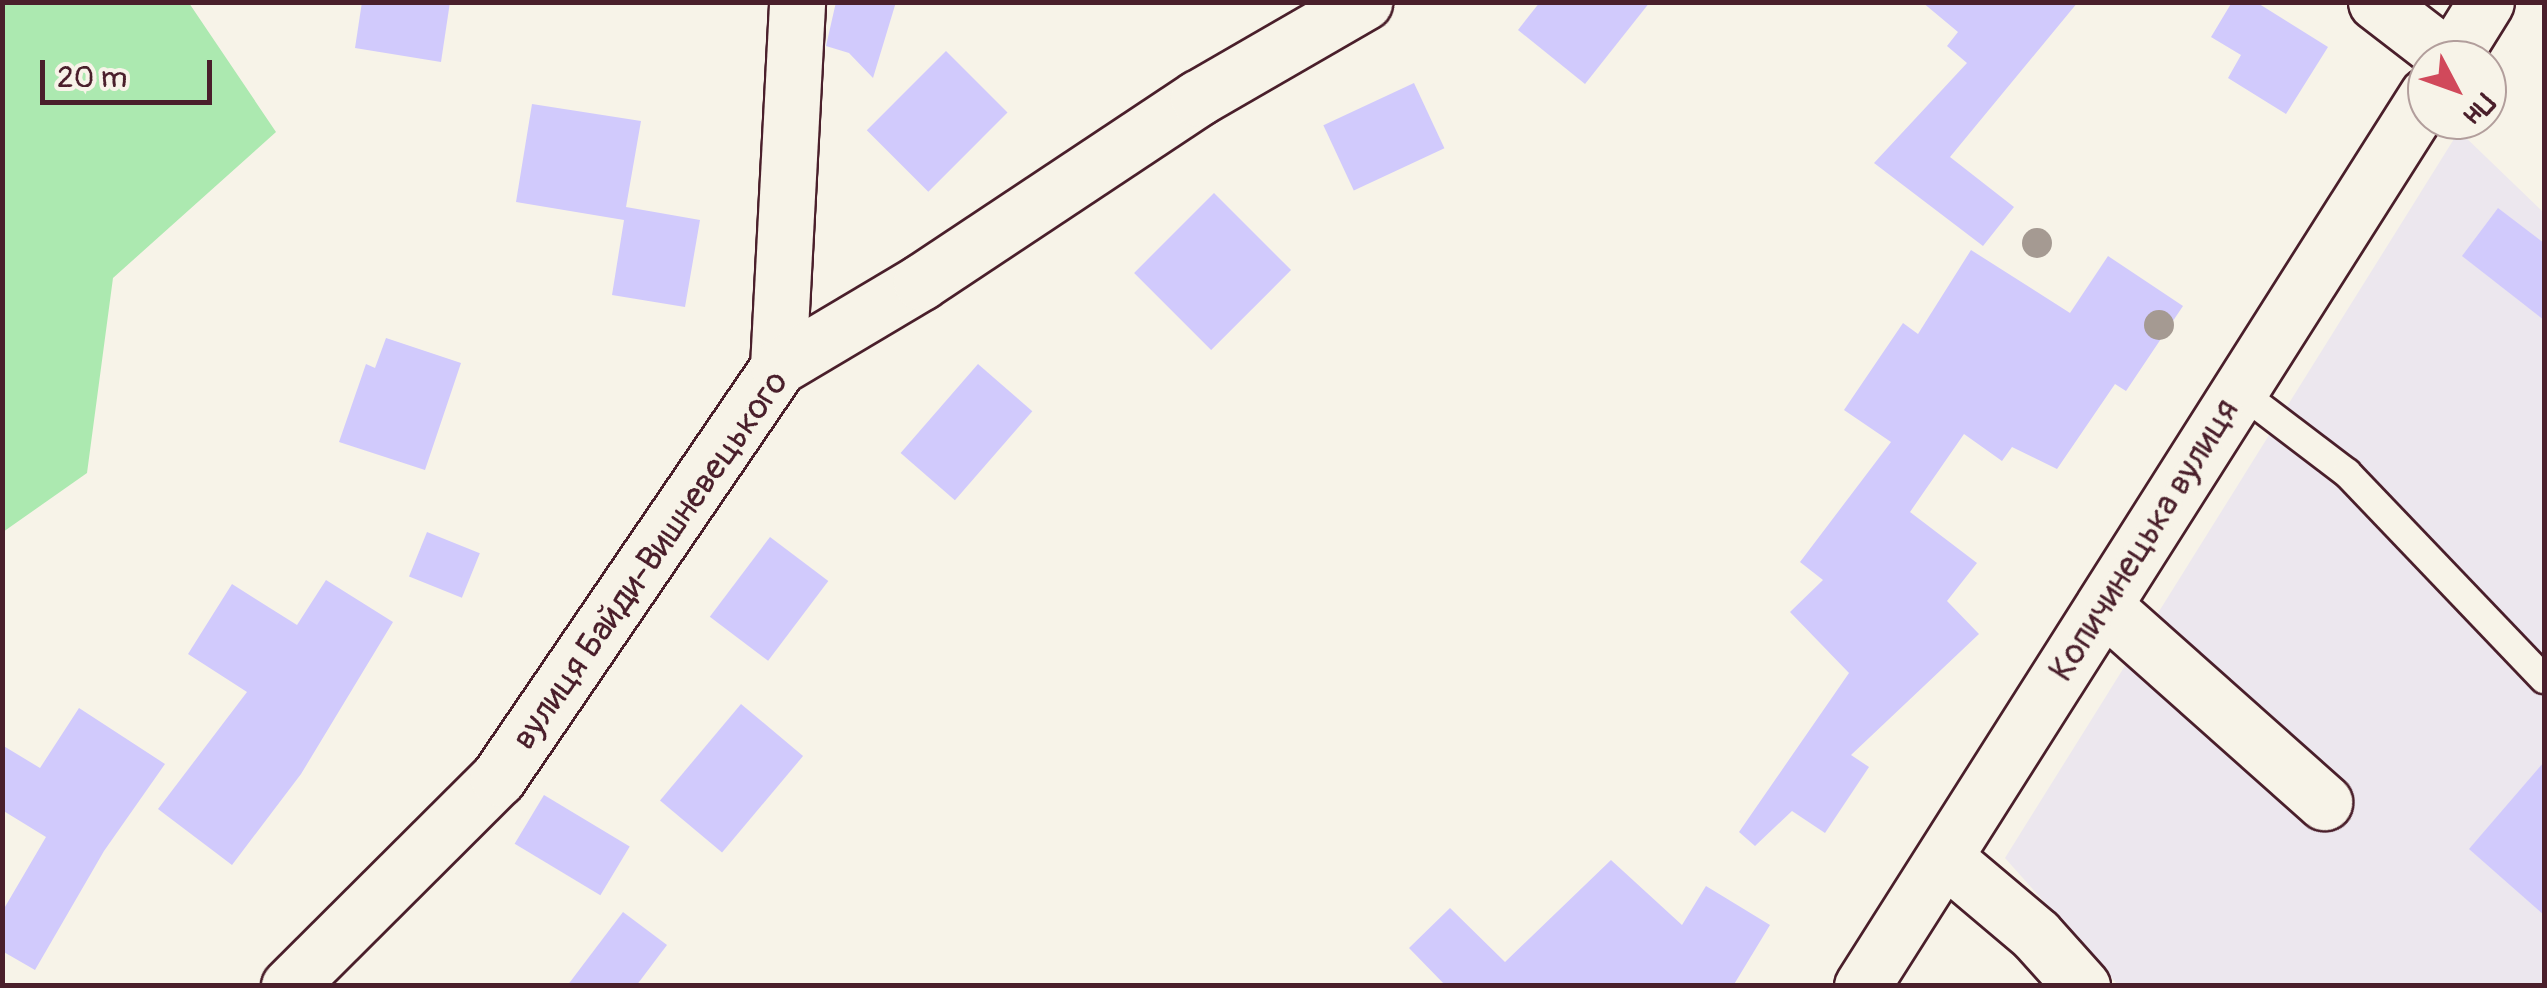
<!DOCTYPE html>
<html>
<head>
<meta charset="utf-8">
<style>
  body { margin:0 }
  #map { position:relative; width:2547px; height:988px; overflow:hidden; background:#f7f3e8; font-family:Pangolin,sans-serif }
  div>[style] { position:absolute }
  .built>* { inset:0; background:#ece7ee }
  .green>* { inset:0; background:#ace9b0 }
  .building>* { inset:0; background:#d1cafc; transform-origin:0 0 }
  .roads { filter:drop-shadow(2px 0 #4a1f2b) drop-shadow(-2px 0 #4a1f2b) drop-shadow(0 2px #4a1f2b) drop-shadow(0 -2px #4a1f2b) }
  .lane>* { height:28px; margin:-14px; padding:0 14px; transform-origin:14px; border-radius:14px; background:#f7f3e8 }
  .street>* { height:55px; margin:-27.5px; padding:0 27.5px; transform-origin:27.5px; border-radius:27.5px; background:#f7f3e8 }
  .secondary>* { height:55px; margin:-27.5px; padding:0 27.5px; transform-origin:27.5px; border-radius:27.5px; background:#f7f3e8 }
  .trees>* { width:30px; height:30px; margin:-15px; border-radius:50%; background:#a59a92 }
  span { translate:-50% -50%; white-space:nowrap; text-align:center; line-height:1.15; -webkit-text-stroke:10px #f7f3e8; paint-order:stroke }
  .street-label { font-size:35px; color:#4a1f2b }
  .frame { position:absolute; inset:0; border:5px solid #4a1f2b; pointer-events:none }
  .north { position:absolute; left:2407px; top:40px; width:100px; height:100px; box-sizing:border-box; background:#f7f3e8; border:2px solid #b29e9c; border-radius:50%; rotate:131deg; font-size:28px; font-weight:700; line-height:40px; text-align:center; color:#4a1f2b }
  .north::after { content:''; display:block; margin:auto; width:35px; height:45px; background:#d1495b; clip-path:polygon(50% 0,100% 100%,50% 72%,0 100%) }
  .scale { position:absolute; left:40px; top:60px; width:172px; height:45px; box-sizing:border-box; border:5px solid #4a1f2b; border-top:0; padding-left:12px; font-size:30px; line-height:35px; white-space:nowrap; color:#4a1f2b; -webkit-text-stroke:8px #f7f3e8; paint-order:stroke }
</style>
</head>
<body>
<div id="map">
  <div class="built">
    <i style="clip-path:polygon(2459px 131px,2544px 213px,2544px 985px,2118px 985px,2005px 858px)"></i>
  </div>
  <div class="green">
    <i style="clip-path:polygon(3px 2px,189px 3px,276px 132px,113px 278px,87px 473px,3px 532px)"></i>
  </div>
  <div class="building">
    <i style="clip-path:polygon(362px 2px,450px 2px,441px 62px,355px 48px)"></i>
    <i style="clip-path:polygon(836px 2px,896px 2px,873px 78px,849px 53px,826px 46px)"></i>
    <i style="clip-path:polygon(1540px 2px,1650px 2px,1585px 84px,1518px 30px)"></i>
    <i style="clip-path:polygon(1922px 2px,2078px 2px,1950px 157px,2014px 207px,1983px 246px,1874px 163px,1967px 63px,1947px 46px,1958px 32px)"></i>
    <i style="clip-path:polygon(2232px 2px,2256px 2px,2328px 47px,2286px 114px,2228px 78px,2241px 55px,2211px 37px)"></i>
    <i style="left:946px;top:51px;width:87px;height:112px;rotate:45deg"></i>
    <i style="left:1414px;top:83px;width:72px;height:100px;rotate:65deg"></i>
    <i style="clip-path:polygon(532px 104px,641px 121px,626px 207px,700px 220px,685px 307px,612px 295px,624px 220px,516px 202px)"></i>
    <i style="left:1214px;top:193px;width:109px;height:113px;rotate:45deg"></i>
    <i style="clip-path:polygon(2498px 208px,2544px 243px,2544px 320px,2462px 256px)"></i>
    <i style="clip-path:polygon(1971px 250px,2070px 313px,2108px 256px,2183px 306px,2126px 391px,2115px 384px,2057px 469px,2012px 447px,2002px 461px,1964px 434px,1910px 512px,1977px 563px,1947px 601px,1979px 634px,1851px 755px,1869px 767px,1825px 833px,1792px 811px,1755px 846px,1739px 832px,1849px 673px,1790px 612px,1823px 580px,1800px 562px,1891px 442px,1844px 410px,1903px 323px,1918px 334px)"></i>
    <i style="clip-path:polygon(386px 338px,461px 363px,425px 470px,339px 442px,366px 364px,375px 368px)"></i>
    <i style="left:978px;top:364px;width:72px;height:118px;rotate:41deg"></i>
    <i style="left:427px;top:532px;width:57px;height:48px;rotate:22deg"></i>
    <i style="left:770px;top:537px;width:73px;height:100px;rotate:37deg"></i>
    <i style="clip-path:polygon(326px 580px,393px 622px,301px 774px,232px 865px,158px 809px,247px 692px,188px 654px,232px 584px,297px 625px)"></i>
    <i style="left:741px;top:704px;width:81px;height:126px;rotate:40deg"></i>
    <i style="clip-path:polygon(79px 708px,165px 764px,104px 851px,35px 970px,2px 951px,2px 912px,46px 837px,2px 810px,2px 745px,40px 768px)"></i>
    <i style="clip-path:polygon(2544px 762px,2544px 915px,2469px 849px)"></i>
    <i style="left:544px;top:795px;width:100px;height:57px;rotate:31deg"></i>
    <i style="clip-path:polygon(1611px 860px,1682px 925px,1706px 886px,1770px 925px,1733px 986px,1446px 986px,1409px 948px,1450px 908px,1505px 962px)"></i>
    <i style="clip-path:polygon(623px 912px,667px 945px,636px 986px,567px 986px)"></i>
  </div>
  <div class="roads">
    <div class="lane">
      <i style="left:2238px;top:390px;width:137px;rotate:37.3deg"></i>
      <i style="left:2347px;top:473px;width:285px;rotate:46.3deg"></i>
    </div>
    <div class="street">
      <i style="left:2376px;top:2px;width:93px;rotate:37.6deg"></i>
      <i style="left:778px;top:367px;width:365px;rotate:-87deg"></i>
      <i style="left:2104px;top:606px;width:295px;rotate:41.7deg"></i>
      <i style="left:1945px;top:858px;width:119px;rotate:40.2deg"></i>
      <i style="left:2036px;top:935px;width:69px;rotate:48deg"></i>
      <i style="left:289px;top:986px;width:295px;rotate:-44.9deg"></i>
      <i style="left:498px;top:778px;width:497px;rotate:-55.7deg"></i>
      <i style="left:778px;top:367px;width:166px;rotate:-30.7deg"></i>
      <i style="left:921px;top:282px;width:333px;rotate:-33.6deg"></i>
      <i style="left:1198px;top:98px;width:192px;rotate:-30deg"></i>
    </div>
    <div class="secondary">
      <i style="left:2450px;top:60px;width:68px;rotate:-58.2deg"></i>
      <i style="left:1862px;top:986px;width:1055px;rotate:-57.62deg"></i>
    </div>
  </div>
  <div class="trees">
    <i style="left:2037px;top:243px"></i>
    <i style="left:2159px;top:325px"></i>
  </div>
  <div class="street-label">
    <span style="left:2144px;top:540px;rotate:-58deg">Копичинецька вулиця</span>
    <span style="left:650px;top:560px;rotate:-55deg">вулиця Байди-Вишневецького</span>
  </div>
  <div class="frame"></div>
  <div class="north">Пн</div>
  <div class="scale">20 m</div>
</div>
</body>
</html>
